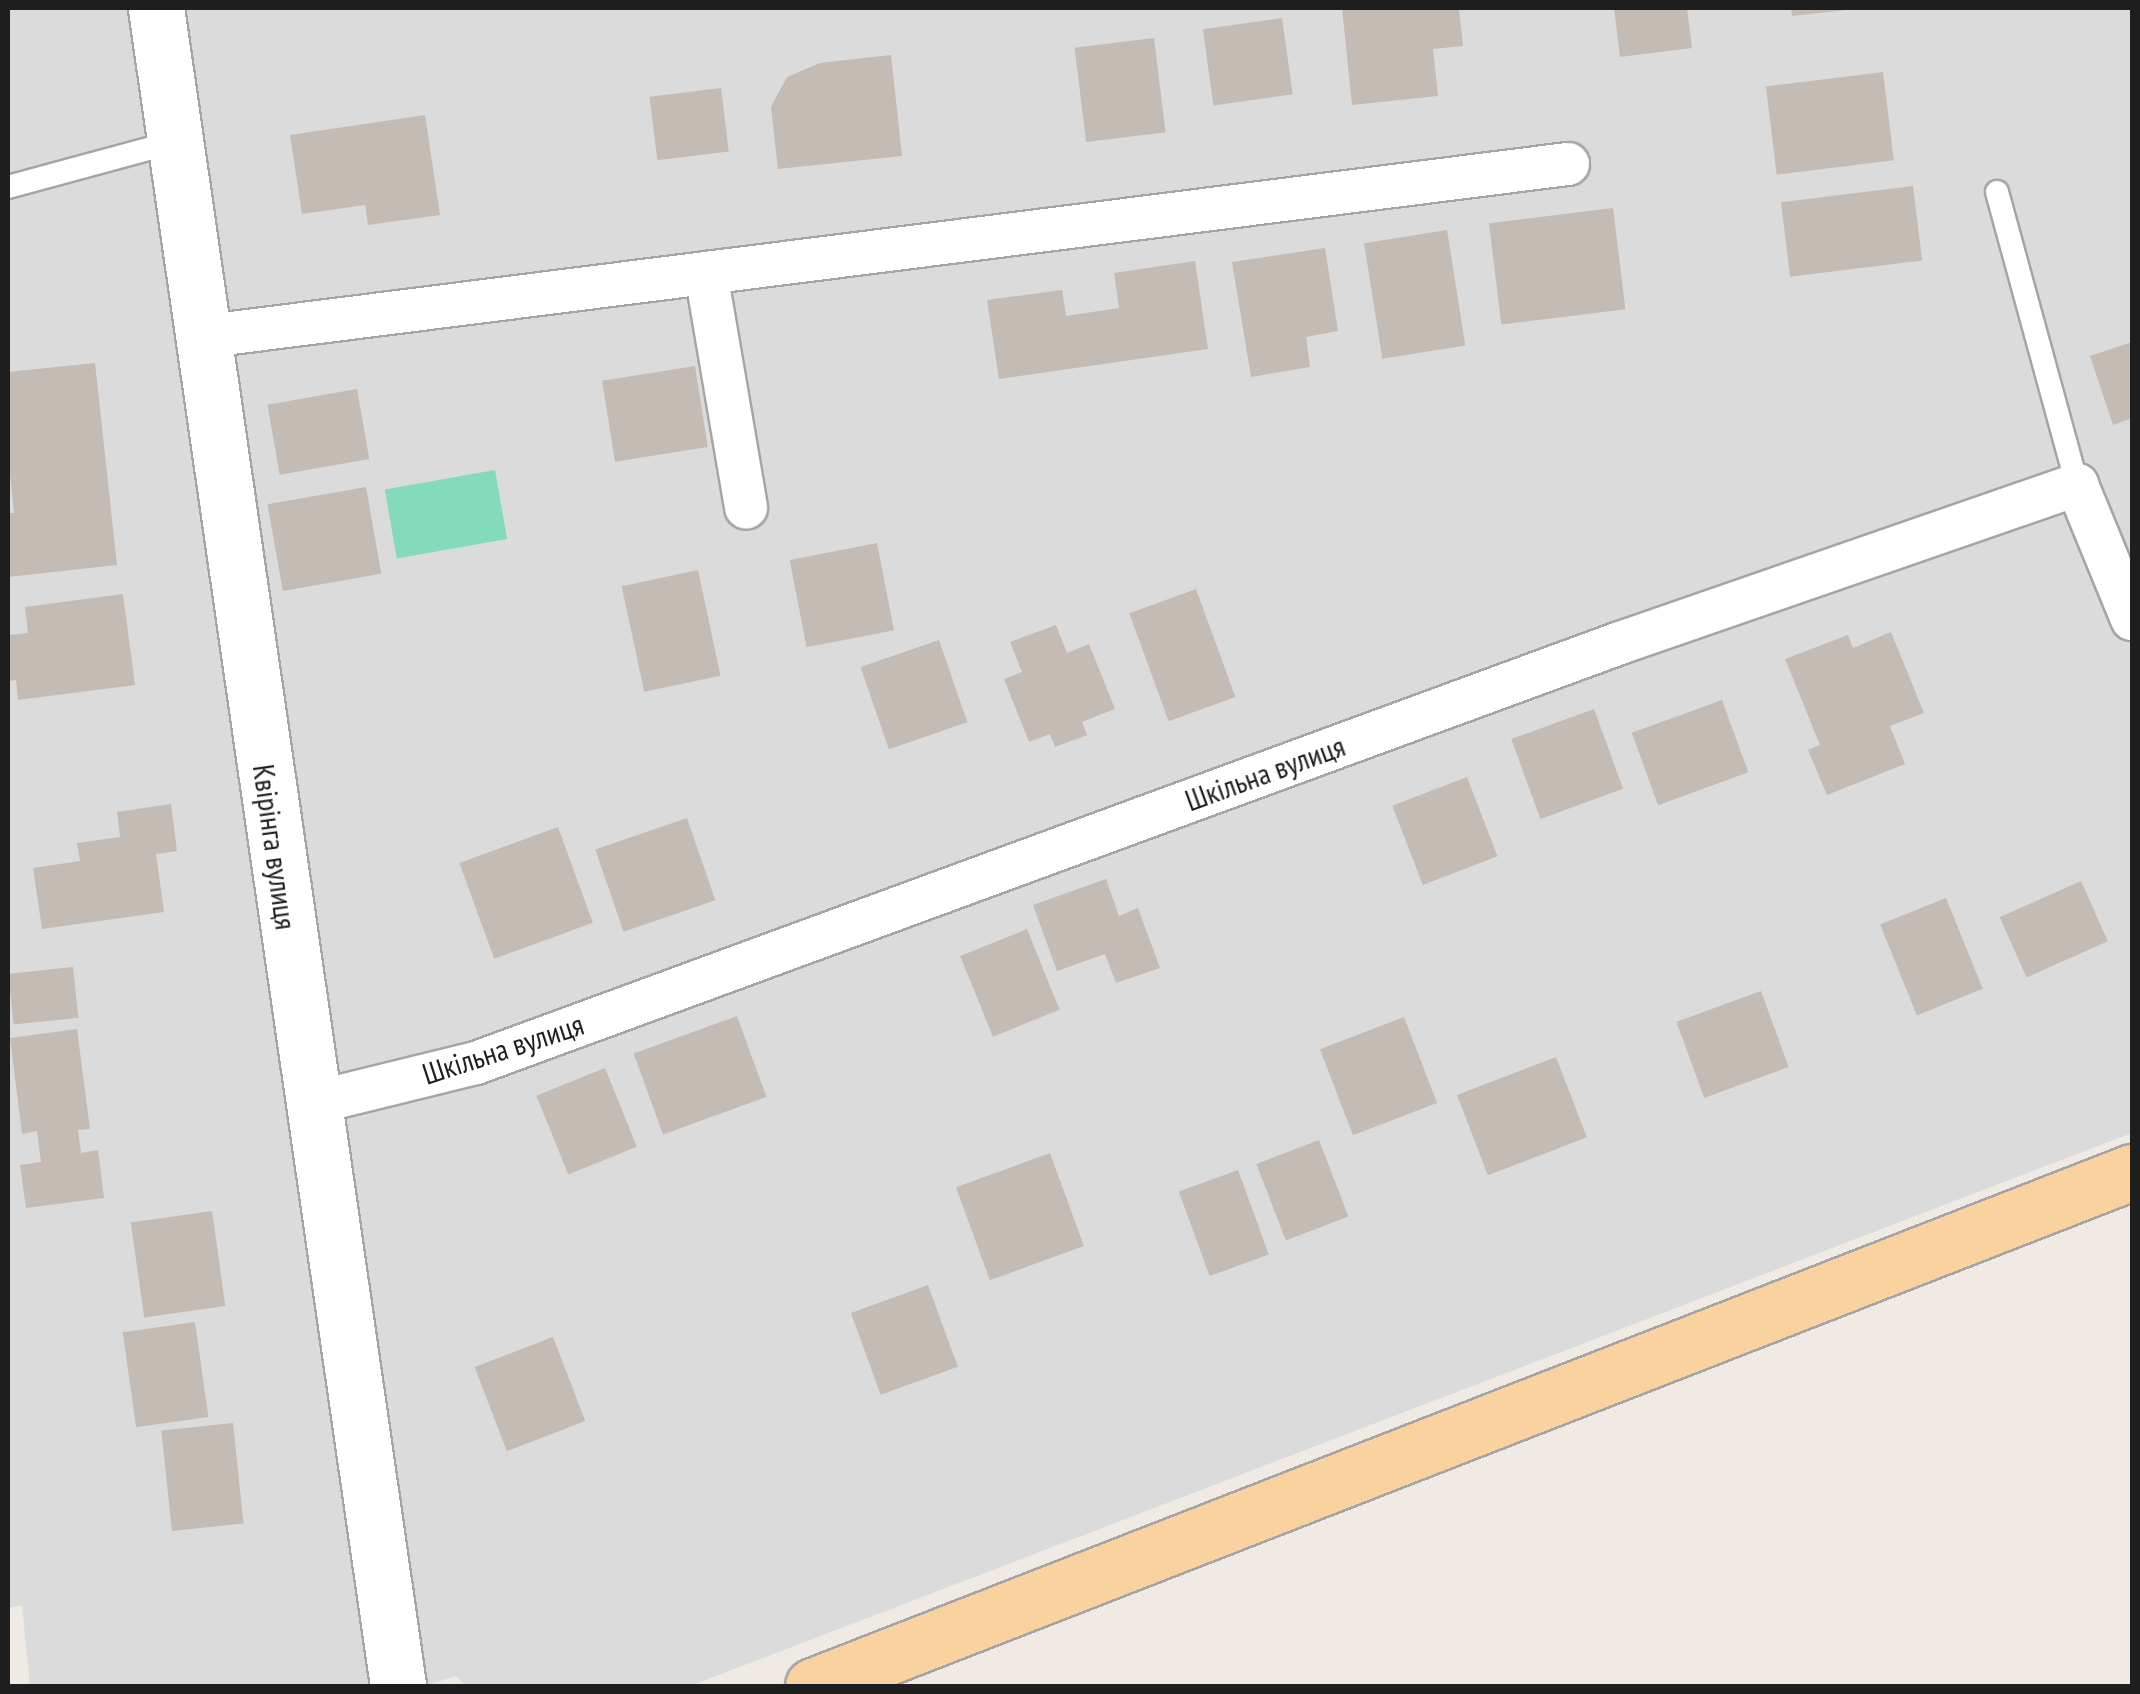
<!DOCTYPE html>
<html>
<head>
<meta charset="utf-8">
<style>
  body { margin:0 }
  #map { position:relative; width:2140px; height:1694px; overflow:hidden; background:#efebe4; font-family:"PT Sans Narrow",sans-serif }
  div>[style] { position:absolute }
  .residential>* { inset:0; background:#dcdbdb }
  .pitch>* { inset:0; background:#84dbba; transform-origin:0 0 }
  .building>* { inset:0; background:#c3bbb4; transform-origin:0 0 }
  .roads { filter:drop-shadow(2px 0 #a5a5a5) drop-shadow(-2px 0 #a5a5a5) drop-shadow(0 2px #a5a5a5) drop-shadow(0 -2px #a5a5a5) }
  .service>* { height:22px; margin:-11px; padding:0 11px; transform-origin:11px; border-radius:11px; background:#fff }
  .minor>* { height:42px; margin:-21px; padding:0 21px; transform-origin:21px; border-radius:21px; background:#fff }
  .tertiary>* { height:55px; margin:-27.5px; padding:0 27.5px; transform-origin:27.5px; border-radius:27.5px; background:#fff }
  .primary>* { height:55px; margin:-27.5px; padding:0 27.5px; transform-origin:27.5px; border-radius:27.5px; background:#f9d29f }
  span { translate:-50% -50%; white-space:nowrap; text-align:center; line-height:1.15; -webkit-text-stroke:8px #fff; paint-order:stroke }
  .street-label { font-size:30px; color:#1e1e1e }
  .frame { position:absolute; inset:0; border:10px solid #1e1e1e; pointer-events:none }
</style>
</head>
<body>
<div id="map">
  <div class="residential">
    <i style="clip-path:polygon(8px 8px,2132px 8px,2132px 1133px,690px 1686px,466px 1686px,456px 1676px,425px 1686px,30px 1686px,22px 1606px,8px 1607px)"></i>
  </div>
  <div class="pitch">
    <i style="left:495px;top:470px;width:70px;height:112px;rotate:80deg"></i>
  </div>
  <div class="building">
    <i style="clip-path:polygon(1342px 8px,1459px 8px,1463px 46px,1433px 49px,1438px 96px,1352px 105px)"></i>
    <i style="clip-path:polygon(1614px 8px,1687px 8px,1692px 48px,1620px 57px)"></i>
    <i style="clip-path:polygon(1791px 8px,1846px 8px,1846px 10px,1792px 16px)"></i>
    <i style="left:1282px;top:18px;width:77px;height:80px;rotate:82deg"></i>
    <i style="left:1154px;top:38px;width:95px;height:80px;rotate:83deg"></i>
    <i style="clip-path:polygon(891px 55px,902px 156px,778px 169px,771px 107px,787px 77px,820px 63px)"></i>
    <i style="left:1883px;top:72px;width:89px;height:118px;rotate:83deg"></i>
    <i style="left:721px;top:88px;width:64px;height:72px;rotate:83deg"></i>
    <i style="clip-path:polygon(425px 115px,440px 215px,368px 225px,365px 205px,302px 214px,290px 135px)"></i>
    <i style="left:1913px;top:186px;width:75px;height:133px;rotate:83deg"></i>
    <i style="left:1613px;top:208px;width:102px;height:125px;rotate:83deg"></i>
    <i style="left:1447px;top:230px;width:117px;height:84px;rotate:81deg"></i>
    <i style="clip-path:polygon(1325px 248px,1338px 331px,1306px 337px,1310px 367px,1251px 377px,1232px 262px)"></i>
    <i style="clip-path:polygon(1195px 261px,1208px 349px,999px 379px,987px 300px,1062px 290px,1066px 316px,1119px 308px,1114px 273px)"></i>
    <i style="clip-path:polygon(2132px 342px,2132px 418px,2113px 425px,2090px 356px)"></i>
    <i style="clip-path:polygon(95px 363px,117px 565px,8px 577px,8px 513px,14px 513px,8px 455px,8px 372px)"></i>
    <i style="left:695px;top:366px;width:82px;height:94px;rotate:81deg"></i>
    <i style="left:357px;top:389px;width:71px;height:91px;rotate:80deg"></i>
    <i style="left:366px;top:487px;width:88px;height:100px;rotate:80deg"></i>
    <i style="left:877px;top:543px;width:89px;height:89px;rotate:79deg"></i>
    <i style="left:698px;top:570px;width:108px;height:78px;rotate:78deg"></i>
    <i style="left:1196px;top:589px;width:115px;height:71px;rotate:70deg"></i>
    <i style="clip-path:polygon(123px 594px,135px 685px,18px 700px,16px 680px,8px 681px,8px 635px,28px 633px,25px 607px)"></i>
    <i style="clip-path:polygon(1056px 625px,1067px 653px,1089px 644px,1115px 709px,1082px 722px,1087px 735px,1055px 747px,1050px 734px,1029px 742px,1004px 679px,1022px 672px,1010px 642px)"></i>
    <i style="clip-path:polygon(1891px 632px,1924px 713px,1890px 726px,1905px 764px,1827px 795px,1808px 750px,1820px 745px,1785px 659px,1848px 635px,1853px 648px)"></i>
    <i style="left:939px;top:640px;width:87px;height:83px;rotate:71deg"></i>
    <i style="left:1722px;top:700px;width:77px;height:96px;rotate:70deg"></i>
    <i style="left:1594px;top:709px;width:85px;height:88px;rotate:70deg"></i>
    <i style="left:1467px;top:777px;width:85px;height:80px;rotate:69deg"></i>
    <i style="clip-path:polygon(171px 804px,177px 851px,156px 854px,164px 912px,42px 929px,33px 868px,80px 861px,77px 843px,120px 837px,117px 812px)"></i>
    <i style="left:687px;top:818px;width:87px;height:97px;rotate:71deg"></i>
    <i style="left:558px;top:827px;width:102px;height:105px;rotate:70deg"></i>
    <i style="clip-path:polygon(1106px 879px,1119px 916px,1138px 908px,1160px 968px,1116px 983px,1105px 954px,1057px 971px,1033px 905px)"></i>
    <i style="left:2081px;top:881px;width:66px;height:89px;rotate:66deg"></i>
    <i style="left:1946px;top:898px;width:98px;height:71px;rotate:68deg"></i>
    <i style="left:1027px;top:929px;width:87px;height:72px;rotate:68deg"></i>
    <i style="left:73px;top:967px;width:51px;height:65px;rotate:84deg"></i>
    <i style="left:1761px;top:991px;width:81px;height:90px;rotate:70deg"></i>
    <i style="left:737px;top:1016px;width:86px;height:110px;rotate:70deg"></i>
    <i style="left:1404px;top:1017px;width:92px;height:90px;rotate:69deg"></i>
    <i style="clip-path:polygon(77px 1029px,90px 1129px,78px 1130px,81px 1153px,98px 1150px,104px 1198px,26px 1208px,20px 1165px,41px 1162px,37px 1131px,22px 1134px,10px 1038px)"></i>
    <i style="left:1556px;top:1057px;width:86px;height:106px;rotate:69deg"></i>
    <i style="left:605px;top:1068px;width:85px;height:74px;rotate:68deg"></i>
    <i style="left:1319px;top:1140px;width:82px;height:67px;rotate:69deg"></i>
    <i style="left:1050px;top:1153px;width:99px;height:100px;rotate:70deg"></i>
    <i style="left:1238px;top:1170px;width:90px;height:63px;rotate:70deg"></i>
    <i style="left:212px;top:1211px;width:96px;height:82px;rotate:82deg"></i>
    <i style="left:928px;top:1285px;width:87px;height:82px;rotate:70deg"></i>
    <i style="left:195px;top:1322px;width:96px;height:73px;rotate:82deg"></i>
    <i style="left:553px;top:1337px;width:90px;height:84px;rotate:69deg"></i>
    <i style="left:233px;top:1423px;width:101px;height:72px;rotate:84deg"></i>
  </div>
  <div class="roads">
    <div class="service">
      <i style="left:8px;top:187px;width:172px;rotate:-15.2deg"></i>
      <i style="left:1997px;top:192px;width:304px;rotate:74.7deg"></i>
    </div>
    <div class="minor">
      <i style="left:706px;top:273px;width:238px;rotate:80.3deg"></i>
      <i style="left:200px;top:337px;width:1379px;rotate:-7.21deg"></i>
      <i style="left:313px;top:1103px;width:168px;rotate:-13.8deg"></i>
      <i style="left:476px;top:1063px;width:1219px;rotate:-20.16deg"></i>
      <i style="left:1620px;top:643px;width:484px;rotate:-19.1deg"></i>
      <i style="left:2077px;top:485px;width:145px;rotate:67.7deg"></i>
    </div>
    <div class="tertiary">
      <i style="left:156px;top:8px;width:1695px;rotate:81.79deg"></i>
    </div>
    <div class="primary">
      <i style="left:813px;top:1686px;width:1416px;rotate:-21.29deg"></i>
    </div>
  </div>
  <div class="street-label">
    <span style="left:1265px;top:773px;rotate:-20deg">Шкільна вулиця</span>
    <span style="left:275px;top:847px;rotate:82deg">Квірінга вулиця</span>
    <span style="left:503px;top:1049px;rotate:-18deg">Шкільна вулиця</span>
  </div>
  <div class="frame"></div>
</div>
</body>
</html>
